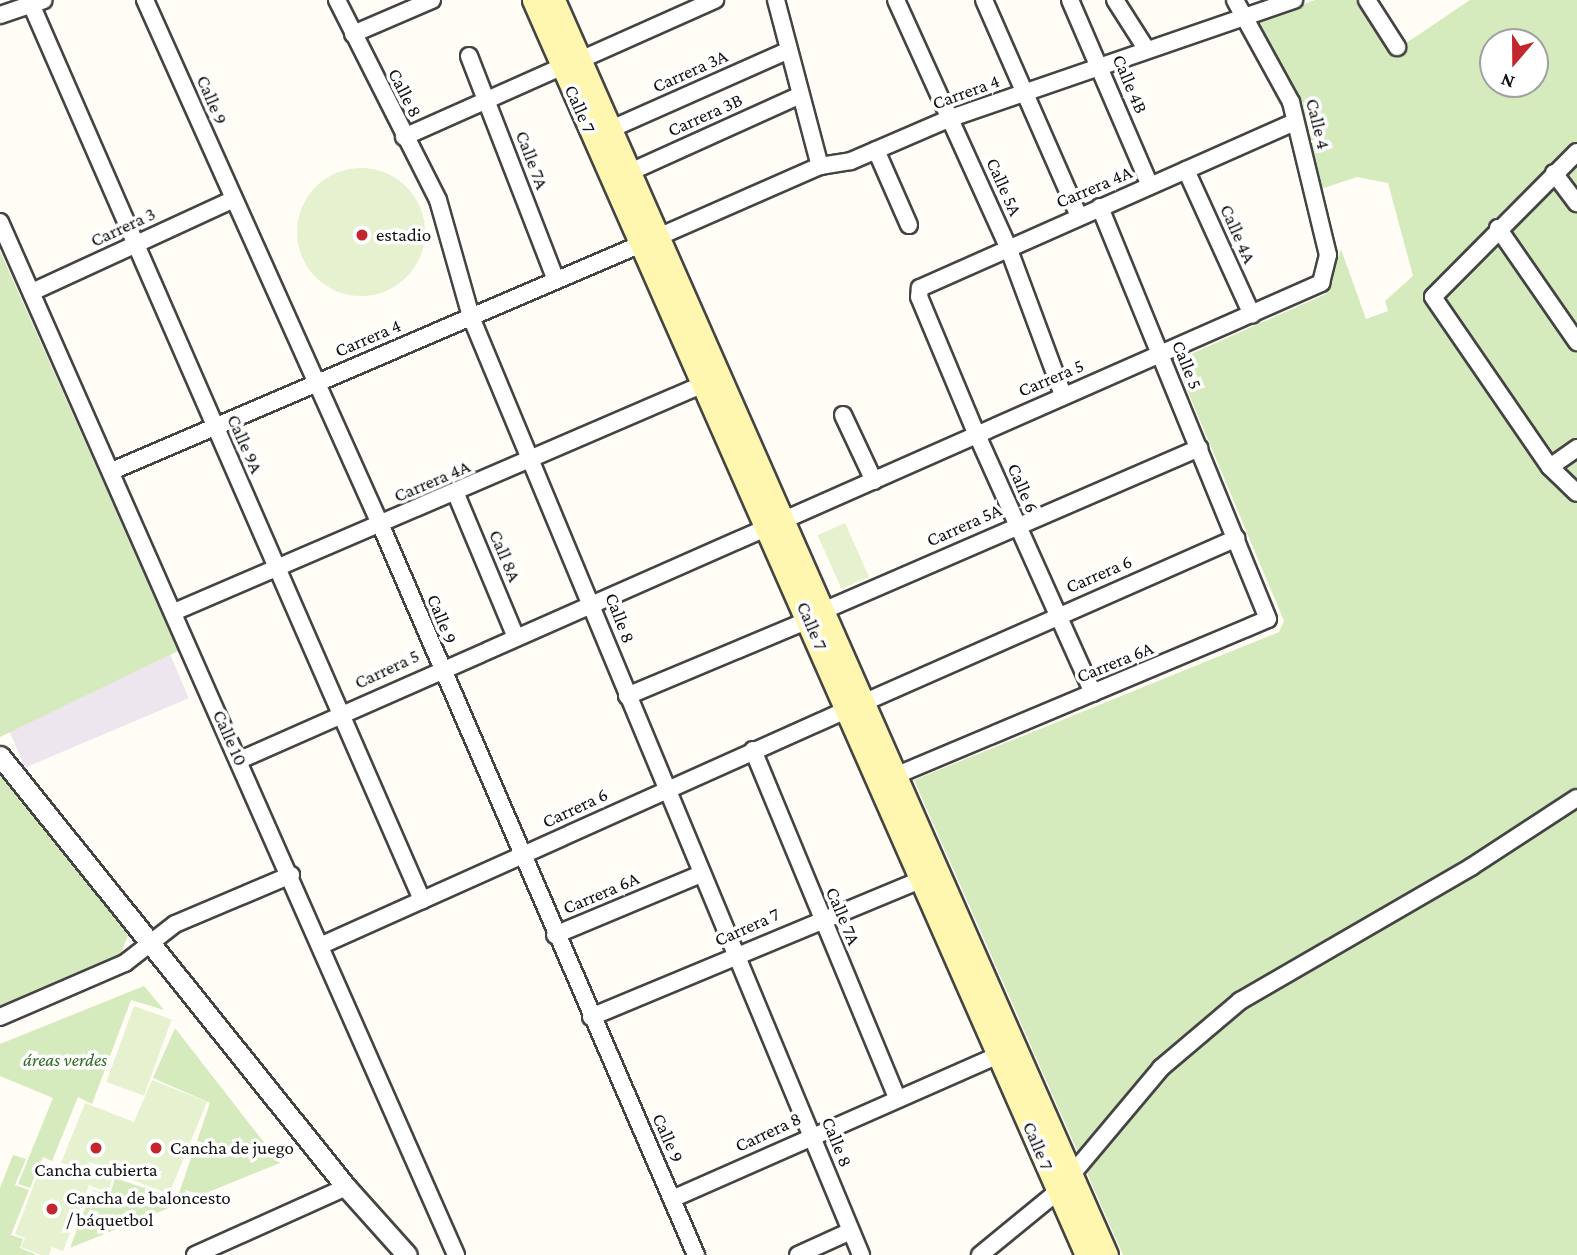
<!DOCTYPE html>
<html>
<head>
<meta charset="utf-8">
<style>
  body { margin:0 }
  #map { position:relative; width:1577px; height:1255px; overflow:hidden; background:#fffdf5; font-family:"Crimson Pro",serif }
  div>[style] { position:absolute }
  .industrial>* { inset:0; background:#eee6ef; transform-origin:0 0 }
  .green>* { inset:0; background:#d5ebbd }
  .pitch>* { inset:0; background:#e6f2cf; transform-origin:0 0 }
  .round { border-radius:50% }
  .roads { filter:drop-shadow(2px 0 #444) drop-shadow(-2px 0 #444) drop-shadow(0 2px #444) drop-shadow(0 -2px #444) }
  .minor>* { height:16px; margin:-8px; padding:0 8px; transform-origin:8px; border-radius:8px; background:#fff }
  .tertiary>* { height:19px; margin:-9.5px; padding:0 9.5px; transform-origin:9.5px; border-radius:9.5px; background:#fff }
  .secondary>* { height:21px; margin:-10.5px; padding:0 10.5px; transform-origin:10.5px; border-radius:10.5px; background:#fff6b0 }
  .dots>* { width:19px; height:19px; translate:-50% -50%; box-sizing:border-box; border:4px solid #fff; border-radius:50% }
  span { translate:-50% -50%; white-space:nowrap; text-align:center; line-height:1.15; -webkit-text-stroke:7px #fff; paint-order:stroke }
  .street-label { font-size:19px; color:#111 }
  .poi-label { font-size:19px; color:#111 }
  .left { translate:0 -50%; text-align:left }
  .park-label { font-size:19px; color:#2f6b1f; font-style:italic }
  .north { position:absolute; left:1479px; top:28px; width:70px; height:70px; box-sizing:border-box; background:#fff; border:2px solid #a0a0a0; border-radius:50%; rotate:200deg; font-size:19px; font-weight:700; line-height:28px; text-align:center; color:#111 }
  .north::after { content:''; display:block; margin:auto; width:24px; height:32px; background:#c4262e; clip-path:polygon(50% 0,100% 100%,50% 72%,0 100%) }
</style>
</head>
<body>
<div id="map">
  <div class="industrial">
    <i style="left:170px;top:654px;width:48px;height:178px;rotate:67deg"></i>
  </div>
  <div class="green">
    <i style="clip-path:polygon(evenodd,1315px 0,1359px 0,1393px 52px,1470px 0,1577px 0,1577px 1255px,1123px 1255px,914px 780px,1279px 632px,1284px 621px,1175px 361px,1326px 294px,1341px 249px,1366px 319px,1388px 311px,1385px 301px,1413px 276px,1388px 183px,1357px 177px,1315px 191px,1298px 93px,1257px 21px,1315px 0,1493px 42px,1535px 42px,1535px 84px,1493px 84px,1493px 42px)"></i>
    <i style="clip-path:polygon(0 251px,178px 651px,0 737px)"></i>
    <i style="clip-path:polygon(0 771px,128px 935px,120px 956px,0 1009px)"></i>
    <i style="clip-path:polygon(144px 986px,164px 1010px,131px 1000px,92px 1104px,78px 1097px,52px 1161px,43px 1157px,30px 1188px,18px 1184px,53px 1098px,0 1076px,0 1044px)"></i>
    <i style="clip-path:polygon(175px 1028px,280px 1163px,70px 1248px,92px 1190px,110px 1195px,115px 1178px,177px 1199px,210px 1103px,153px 1078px)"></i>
    <i style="clip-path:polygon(13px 1155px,26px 1159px,15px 1185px,29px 1190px,11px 1235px,23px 1239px,20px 1248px,37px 1255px,0 1255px,0 1188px)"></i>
  </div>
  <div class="pitch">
    <i class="round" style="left:297px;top:168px;width:128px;height:128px"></i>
    <i style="left:845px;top:523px;width:59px;height:30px;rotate:66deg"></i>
    <i style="left:134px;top:1006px;width:40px;height:81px;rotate:20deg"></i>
    <i style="clip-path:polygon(152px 1080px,207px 1102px,169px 1194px,115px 1173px,107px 1192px,89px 1185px,63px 1251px,52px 1247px,49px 1255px,41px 1255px,21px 1247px,25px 1238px,15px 1234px,41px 1166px,57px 1173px,85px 1103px,134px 1122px)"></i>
  </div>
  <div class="roads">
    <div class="minor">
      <i style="left:145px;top:0;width:577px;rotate:65.84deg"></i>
      <i style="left:381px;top:526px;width:794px;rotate:66.63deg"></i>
      <i style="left:337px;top:0;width:224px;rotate:63.2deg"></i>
      <i style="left:438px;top:200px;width:122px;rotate:74.2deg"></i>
      <i style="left:471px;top:317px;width:1016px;rotate:67.42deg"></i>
      <i style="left:776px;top:0;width:172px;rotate:75.2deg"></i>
      <i style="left:896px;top:0;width:271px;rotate:65.6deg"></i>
      <i style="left:1008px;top:247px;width:158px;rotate:69.6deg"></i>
      <i style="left:984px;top:0;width:236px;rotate:66.3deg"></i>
      <i style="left:1070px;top:0;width:202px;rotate:66.7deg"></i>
      <i style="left:1115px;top:0;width:59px;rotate:57.4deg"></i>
      <i style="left:1367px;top:0;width:56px;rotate:57.4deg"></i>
      <i style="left:31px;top:4px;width:978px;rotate:66.42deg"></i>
      <i style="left:0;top:15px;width:46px;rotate:-18.8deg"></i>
      <i style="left:353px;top:34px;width:86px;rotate:-23.3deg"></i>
      <i style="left:469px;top:56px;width:240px;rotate:68.8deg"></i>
      <i style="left:580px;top:60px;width:148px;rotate:-24deg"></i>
      <i style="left:611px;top:129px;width:193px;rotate:-23.9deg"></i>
      <i style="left:404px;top:137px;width:172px;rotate:-24deg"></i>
      <i style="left:876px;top:150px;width:82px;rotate:66.3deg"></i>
      <i style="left:1577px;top:152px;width:204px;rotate:134.8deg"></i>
      <i style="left:1433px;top:297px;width:206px;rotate:55.5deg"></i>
      <i style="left:1550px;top:467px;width:37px;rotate:44deg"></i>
      <i style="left:1186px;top:170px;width:159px;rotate:65.5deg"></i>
      <i style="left:630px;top:172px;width:184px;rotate:-24.3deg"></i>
      <i style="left:1554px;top:173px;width:38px;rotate:53deg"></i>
      <i style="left:0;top:222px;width:1129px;rotate:66.18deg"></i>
      <i style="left:1498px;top:228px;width:139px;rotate:55.3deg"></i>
      <i style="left:658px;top:237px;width:177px;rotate:-23.7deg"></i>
      <i style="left:820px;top:166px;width:31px;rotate:-9deg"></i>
      <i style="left:851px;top:161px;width:109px;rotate:-23.3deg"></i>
      <i style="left:951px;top:118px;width:363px;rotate:-19deg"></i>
      <i style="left:32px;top:292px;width:220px;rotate:-24.7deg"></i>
      <i style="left:843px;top:415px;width:73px;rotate:64.8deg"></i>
      <i style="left:1550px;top:467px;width:33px;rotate:-35deg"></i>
      <i style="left:112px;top:471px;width:576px;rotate:-23.22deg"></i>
      <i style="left:456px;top:494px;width:153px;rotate:67.3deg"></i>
      <i style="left:825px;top:610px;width:408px;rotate:-23.4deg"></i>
      <i style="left:174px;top:612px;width:577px;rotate:-23.28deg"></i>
      <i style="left:1093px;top:693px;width:285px;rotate:-114.2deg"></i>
      <i style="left:976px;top:433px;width:147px;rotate:-112.7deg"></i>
      <i style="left:919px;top:297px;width:9px;rotate:-84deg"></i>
      <i style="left:920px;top:288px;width:410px;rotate:-23.9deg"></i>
      <i style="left:627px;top:696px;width:197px;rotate:-22.7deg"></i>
      <i style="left:865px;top:702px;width:406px;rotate:-23.8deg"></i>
      <i style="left:753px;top:750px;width:376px;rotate:67.5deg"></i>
      <i style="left:240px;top:760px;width:1182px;rotate:-23.81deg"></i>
      <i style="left:1321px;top:283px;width:29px;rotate:-76deg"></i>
      <i style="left:1328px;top:255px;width:157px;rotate:-103.6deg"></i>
      <i style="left:1291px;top:102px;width:116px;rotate:-118.8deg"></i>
      <i style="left:897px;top:775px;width:402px;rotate:-22.8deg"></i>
      <i style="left:1268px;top:619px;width:445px;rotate:-112.2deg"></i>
      <i style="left:555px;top:935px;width:158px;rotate:-22.7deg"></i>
      <i style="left:322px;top:945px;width:574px;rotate:-24.15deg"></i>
      <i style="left:0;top:1017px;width:136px;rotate:-23.4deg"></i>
      <i style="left:125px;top:963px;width:63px;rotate:-38deg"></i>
      <i style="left:175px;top:924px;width:126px;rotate:-22.9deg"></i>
      <i style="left:591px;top:1017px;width:359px;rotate:-22.6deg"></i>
      <i style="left:672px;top:1199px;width:357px;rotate:-23.8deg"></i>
      <i style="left:195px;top:1255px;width:166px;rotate:-24.2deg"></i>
      <i style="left:798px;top:1255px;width:58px;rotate:-24.4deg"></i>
      <i style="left:980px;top:1255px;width:99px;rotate:-39.3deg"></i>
      <i style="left:1057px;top:1192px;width:162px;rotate:-50deg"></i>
      <i style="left:1161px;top:1068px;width:104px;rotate:-40.3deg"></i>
      <i style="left:1240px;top:1001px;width:267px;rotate:-30.1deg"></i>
      <i style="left:1471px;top:867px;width:126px;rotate:-33.1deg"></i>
    </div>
    <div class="tertiary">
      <i style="left:0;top:756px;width:553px;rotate:51.24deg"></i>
      <i style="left:346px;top:1187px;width:91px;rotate:48.1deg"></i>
    </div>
    <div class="secondary">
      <i style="left:533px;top:0;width:1371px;rotate:66.22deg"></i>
      <i style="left:554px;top:0;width:1371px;rotate:66.22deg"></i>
    </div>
  </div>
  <div class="dots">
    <i style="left:362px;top:235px;background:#c4262e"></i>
    <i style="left:96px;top:1148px;background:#c4262e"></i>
    <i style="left:156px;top:1148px;background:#c4262e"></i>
    <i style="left:52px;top:1209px;background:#c4262e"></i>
  </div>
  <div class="street-label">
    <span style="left:690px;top:71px;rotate:-24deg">Carrera 3A</span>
    <span style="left:1130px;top:84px;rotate:67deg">Calle 4B</span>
    <span style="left:966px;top:92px;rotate:-20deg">Carrera 4</span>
    <span style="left:405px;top:93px;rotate:63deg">Calle 8</span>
    <span style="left:212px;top:100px;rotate:67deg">Calle 9</span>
    <span style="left:580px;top:109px;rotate:66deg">Calle 7</span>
    <span style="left:705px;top:115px;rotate:-24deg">Carrera 3B</span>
    <span style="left:1318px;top:124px;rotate:76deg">Calle 4</span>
    <span style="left:532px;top:160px;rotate:69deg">Calle 7A</span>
    <span style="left:1004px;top:187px;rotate:66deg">Calle 5A</span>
    <span style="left:1094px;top:187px;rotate:-23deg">Carrera 4A</span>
    <span style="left:123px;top:227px;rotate:-25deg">Carrera 3</span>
    <span style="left:1238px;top:234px;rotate:66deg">Calle 4A</span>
    <span style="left:368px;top:338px;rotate:-23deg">Carrera 4</span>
    <span style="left:1187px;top:365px;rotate:68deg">Calle 5</span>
    <span style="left:1051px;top:378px;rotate:-23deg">Carrera 5</span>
    <span style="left:245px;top:444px;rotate:66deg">Calle 9A</span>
    <span style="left:432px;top:481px;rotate:-23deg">Carrera 4A</span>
    <span style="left:1023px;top:488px;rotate:67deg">Calle 6</span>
    <span style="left:964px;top:525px;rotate:-24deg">Carrera 5A</span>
    <span style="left:505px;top:556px;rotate:67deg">Call 8A</span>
    <span style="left:1099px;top:574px;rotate:-23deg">Carrera 6</span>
    <span style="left:620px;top:618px;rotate:69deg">Calle 8</span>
    <span style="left:442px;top:619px;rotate:68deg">Calle 9</span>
    <span style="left:812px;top:626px;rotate:67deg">Calle 7</span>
    <span style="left:1115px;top:662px;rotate:-22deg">Carrera 6A</span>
    <span style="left:387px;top:669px;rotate:-25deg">Carrera 5</span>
    <span style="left:230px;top:738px;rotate:66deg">Calle 10</span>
    <span style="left:575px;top:808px;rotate:-25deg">Carrera 6</span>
    <span style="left:601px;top:893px;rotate:-23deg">Carrera 6A</span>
    <span style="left:843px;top:916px;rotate:67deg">Calle 7A</span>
    <span style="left:747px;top:927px;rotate:-24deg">Carrera 7</span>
    <span style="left:768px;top:1132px;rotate:-25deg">Carrera 8</span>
    <span style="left:668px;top:1138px;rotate:66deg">Calle 9</span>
    <span style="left:837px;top:1142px;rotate:68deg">Calle 8</span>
    <span style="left:1038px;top:1146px;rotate:67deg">Calle 7</span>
  </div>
  <div class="poi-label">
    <span class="left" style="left:376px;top:235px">estadio</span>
    <span class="left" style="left:170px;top:1148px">Cancha de juego</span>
    <span style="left:96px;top:1170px">Cancha cubierta</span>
    <span class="left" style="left:66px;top:1209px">Cancha de baloncesto<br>/ báquetbol</span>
  </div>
  <div class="park-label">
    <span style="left:65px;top:1060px">áreas verdes</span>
  </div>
  <div class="north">N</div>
</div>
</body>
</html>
